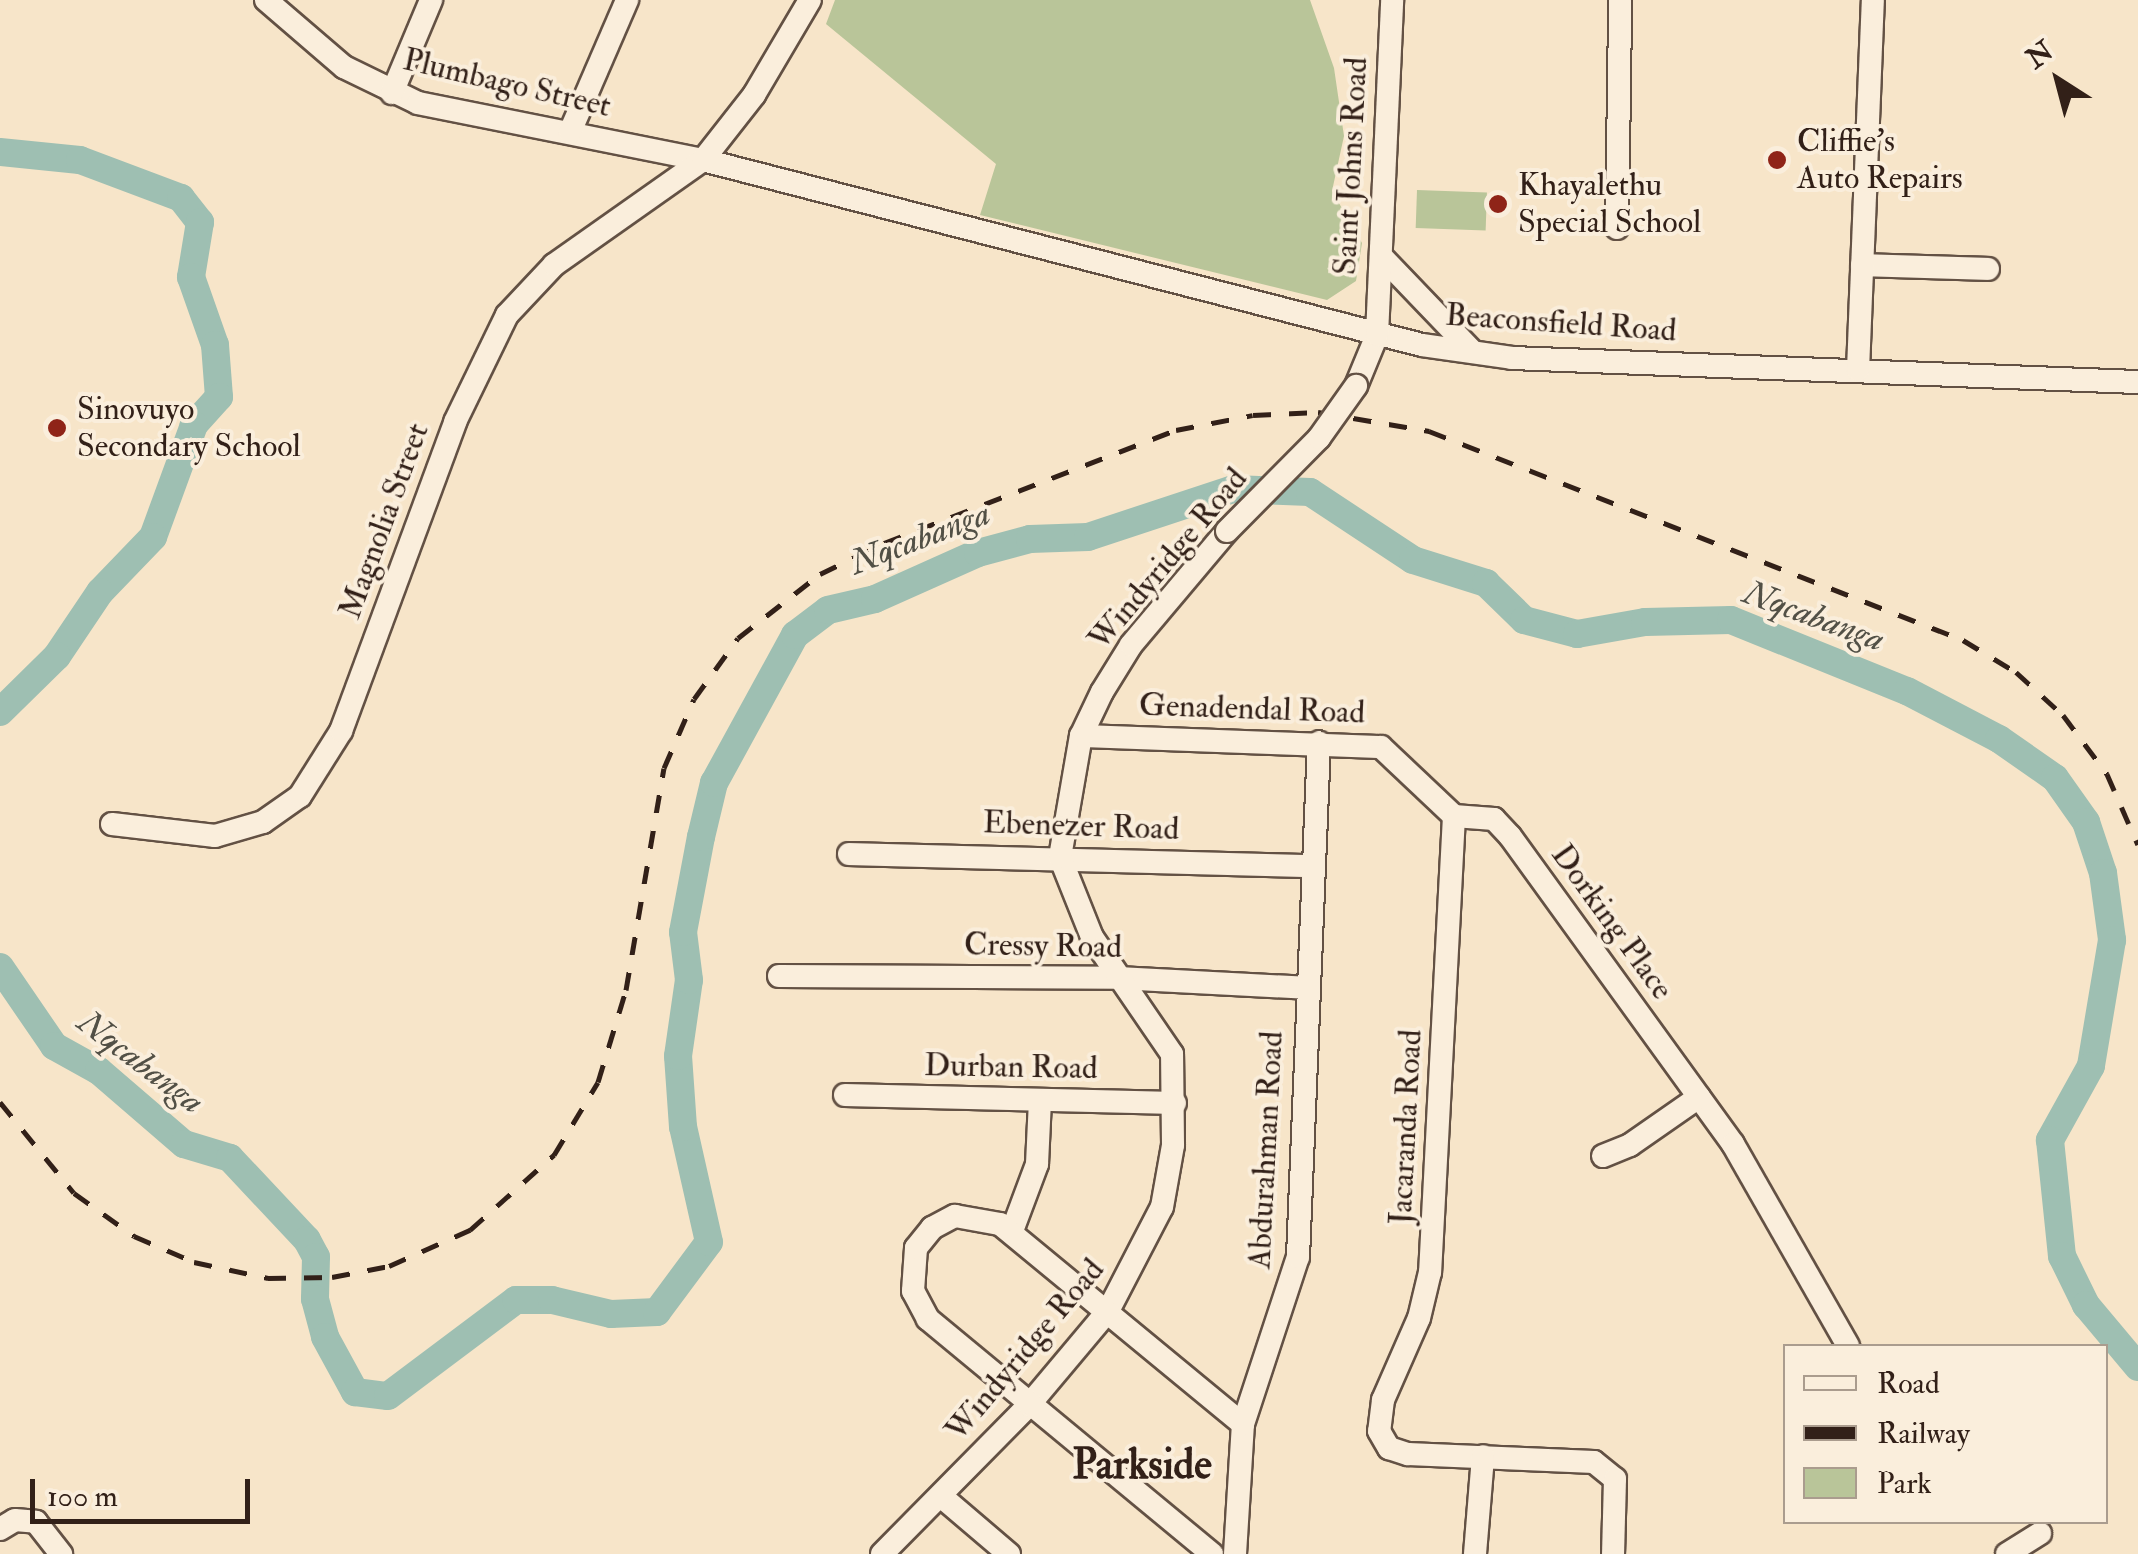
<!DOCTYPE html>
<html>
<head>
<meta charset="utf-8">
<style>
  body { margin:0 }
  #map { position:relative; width:2138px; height:1554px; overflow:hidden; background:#f7e5c9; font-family:"IM FELL Double Pica",serif }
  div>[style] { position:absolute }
  .green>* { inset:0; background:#b9c599; transform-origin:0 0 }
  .river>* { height:28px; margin:-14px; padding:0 14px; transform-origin:14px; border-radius:14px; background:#9ebfb2 }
  .roads { filter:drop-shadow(2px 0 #635144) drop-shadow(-2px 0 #635144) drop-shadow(0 2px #635144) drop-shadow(0 -2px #635144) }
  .minor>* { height:22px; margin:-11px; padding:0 11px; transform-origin:11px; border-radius:11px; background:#faeedc }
  .rail>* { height:5px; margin-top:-2.5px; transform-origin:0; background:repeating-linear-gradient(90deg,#322018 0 18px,transparent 0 36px) }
  .bridges { filter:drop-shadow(2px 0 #635144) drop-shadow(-2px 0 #635144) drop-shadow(0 2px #635144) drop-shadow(0 -2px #635144) }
  .minor-bridge>* { height:22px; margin:-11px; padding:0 11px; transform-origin:11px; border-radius:11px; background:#faeedc }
  .dots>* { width:28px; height:28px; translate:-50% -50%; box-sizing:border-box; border:5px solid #faeedc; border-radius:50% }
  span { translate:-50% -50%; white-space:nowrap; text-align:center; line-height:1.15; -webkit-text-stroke:8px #faeedc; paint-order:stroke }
  .street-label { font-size:32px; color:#322018 }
  .poi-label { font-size:32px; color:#322018 }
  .left { translate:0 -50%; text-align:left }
  .water-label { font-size:35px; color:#525046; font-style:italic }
  .district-label { font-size:42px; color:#322018; font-weight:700 }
  .legend { position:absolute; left:1783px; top:1344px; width:325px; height:180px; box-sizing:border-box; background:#faeedc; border:2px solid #aa9c8e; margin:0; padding:12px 18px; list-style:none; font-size:30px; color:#322018 }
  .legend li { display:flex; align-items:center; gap:20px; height:50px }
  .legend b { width:50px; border:2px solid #aa9c8e }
  .north { position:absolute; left:2008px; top:30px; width:100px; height:100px; -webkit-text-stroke:8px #faeedc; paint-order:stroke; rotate:324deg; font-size:28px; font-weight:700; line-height:40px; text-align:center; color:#322018 }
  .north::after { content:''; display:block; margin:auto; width:35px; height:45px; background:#322018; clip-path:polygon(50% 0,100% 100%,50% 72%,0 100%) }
  .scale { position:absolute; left:30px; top:1479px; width:220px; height:45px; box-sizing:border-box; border:5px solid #322018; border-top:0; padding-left:12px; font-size:30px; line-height:35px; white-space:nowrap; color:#322018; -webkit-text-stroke:8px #faeedc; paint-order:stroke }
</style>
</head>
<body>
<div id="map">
  <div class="green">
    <i style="clip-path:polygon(835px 0,1310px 0,1334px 68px,1344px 136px,1332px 191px,1362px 243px,1356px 281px,1327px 300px,980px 215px,996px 164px,826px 24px)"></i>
    <i style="left:1417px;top:190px;width:70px;height:38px;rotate:2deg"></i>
  </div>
  <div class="river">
    <i style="left:0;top:152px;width:80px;rotate:5.7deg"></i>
    <i style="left:80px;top:160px;width:108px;rotate:20.6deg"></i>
    <i style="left:181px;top:198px;width:31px;rotate:52deg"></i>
    <i style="left:200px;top:222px;width:56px;rotate:99.3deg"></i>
    <i style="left:191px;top:277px;width:72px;rotate:70.6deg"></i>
    <i style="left:215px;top:345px;width:52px;rotate:85.6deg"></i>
    <i style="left:219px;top:397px;width:38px;rotate:132deg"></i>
    <i style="left:194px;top:425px;width:119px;rotate:110.1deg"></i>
    <i style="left:153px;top:537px;width:76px;rotate:133.9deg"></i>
    <i style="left:100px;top:592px;width:77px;rotate:123.9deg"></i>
    <i style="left:57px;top:656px;width:80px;rotate:135.5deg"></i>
    <i style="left:0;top:967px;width:96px;rotate:55.6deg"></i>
    <i style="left:54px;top:1046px;width:51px;rotate:29.1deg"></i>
    <i style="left:99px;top:1071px;width:112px;rotate:40.7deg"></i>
    <i style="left:184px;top:1144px;width:48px;rotate:16.9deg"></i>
    <i style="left:230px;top:1158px;width:112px;rotate:46.8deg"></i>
    <i style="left:307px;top:1240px;width:19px;rotate:62deg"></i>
    <i style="left:316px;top:1257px;width:42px;rotate:91.4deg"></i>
    <i style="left:315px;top:1299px;width:39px;rotate:75deg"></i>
    <i style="left:325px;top:1337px;width:63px;rotate:61.4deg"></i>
    <i style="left:355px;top:1392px;width:33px;rotate:7deg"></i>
    <i style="left:388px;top:1396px;width:160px;rotate:-36.9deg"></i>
    <i style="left:516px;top:1300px;width:36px"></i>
    <i style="left:552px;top:1300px;width:61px;rotate:13.3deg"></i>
    <i style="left:611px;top:1314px;width:46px;rotate:-2.5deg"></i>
    <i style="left:657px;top:1312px;width:87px;rotate:-53.4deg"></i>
    <i style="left:709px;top:1242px;width:118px;rotate:-102.7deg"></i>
    <i style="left:683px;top:1127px;width:71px;rotate:-94deg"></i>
    <i style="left:678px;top:1056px;width:77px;rotate:-81.8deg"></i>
    <i style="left:689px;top:980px;width:48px;rotate:-97.1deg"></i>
    <i style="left:683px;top:932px;width:97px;rotate:-79.3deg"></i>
    <i style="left:701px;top:837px;width:56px;rotate:-76.5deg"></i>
    <i style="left:714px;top:783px;width:169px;rotate:-61.3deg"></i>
    <i style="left:795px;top:635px;width:41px;rotate:-37.1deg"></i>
    <i style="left:828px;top:610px;width:48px;rotate:-13.2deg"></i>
    <i style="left:875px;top:599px;width:113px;rotate:-24.1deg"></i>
    <i style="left:978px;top:553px;width:54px;rotate:-15.1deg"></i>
    <i style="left:1030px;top:539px;width:58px;rotate:-2deg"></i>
    <i style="left:1088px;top:537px;width:153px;rotate:-18.3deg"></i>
    <i style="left:1233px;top:489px;width:77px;rotate:2.2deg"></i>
    <i style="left:1310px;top:492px;width:123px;rotate:33.4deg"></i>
    <i style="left:1413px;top:560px;width:77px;rotate:17.5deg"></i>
    <i style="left:1486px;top:583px;width:53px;rotate:44.2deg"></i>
    <i style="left:1524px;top:620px;width:55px;rotate:14.8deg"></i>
    <i style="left:1577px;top:634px;width:69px;rotate:-10deg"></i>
    <i style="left:1645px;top:622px;width:86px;rotate:-1.3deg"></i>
    <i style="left:1731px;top:620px;width:190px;rotate:22deg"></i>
    <i style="left:1907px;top:691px;width:104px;rotate:27.6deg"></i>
    <i style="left:1999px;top:739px;width:68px;rotate:34.9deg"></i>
    <i style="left:2055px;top:778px;width:54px;rotate:54.8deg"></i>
    <i style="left:2086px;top:822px;width:54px;rotate:71.6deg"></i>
    <i style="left:2103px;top:873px;width:68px;rotate:82.3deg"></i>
    <i style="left:2112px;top:940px;width:128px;rotate:99.5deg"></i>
    <i style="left:2091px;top:1066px;width:85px;rotate:119deg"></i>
    <i style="left:2050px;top:1140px;width:117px;rotate:84.1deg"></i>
    <i style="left:2062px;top:1256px;width:55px;rotate:63.9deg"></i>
    <i style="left:2086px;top:1305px;width:81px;rotate:50deg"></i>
  </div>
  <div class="roads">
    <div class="minor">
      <i style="left:266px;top:0;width:103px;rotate:40.7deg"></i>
      <i style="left:344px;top:67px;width:82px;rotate:25.9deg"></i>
      <i style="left:418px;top:103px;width:291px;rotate:11.3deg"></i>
      <i style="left:703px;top:160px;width:742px;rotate:14.43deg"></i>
      <i style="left:1422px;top:345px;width:91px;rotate:8.2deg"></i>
      <i style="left:1512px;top:358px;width:626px;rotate:2.2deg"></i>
      <i style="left:392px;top:93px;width:101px;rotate:-67.2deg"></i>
      <i style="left:570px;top:132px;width:144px;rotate:-66.6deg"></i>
      <i style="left:1617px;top:228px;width:228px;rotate:-89.2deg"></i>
      <i style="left:1381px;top:256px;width:133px;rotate:46.2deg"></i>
      <i style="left:1862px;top:265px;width:126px;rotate:1.8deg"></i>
      <i style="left:1858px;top:370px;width:370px;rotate:-87.7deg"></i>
      <i style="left:1356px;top:386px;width:55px;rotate:-67.6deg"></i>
      <i style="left:1377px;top:335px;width:335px;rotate:-87.4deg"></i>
      <i style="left:1081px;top:736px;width:300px;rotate:2.1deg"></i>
      <i style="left:1381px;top:747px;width:100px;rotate:43.4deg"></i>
      <i style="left:1454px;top:816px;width:457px;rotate:93deg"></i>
      <i style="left:1430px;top:1272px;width:47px;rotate:103.4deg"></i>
      <i style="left:1419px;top:1318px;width:90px;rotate:113.7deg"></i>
      <i style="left:1383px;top:1400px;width:31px;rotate:97deg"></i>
      <i style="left:1379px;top:1431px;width:20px;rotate:60deg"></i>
      <i style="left:1389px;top:1448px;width:20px;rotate:18deg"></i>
      <i style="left:1408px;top:1454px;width:186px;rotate:2.5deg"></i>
      <i style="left:1594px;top:1462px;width:27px;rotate:39deg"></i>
      <i style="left:1615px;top:1479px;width:75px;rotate:91.5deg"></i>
      <i style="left:1454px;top:816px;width:40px;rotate:4.3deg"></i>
      <i style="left:1494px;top:819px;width:23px;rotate:47deg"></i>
      <i style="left:1510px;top:836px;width:380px;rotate:54.1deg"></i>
      <i style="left:1733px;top:1144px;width:232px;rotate:60.3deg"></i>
      <i style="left:112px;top:824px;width:104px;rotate:6.6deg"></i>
      <i style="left:215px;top:836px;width:50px;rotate:-16.3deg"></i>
      <i style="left:263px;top:822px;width:45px;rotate:-35.1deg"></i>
      <i style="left:300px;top:796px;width:77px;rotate:-57.8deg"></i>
      <i style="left:341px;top:731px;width:329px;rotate:-69.7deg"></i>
      <i style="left:455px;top:422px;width:119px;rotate:-64.1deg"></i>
      <i style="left:507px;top:315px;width:69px;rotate:-46.8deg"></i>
      <i style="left:554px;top:265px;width:182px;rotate:-35.2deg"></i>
      <i style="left:703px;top:160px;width:83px;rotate:-51.9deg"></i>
      <i style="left:754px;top:95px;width:110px;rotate:-59.5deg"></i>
      <i style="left:849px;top:854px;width:463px;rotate:1.5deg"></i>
      <i style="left:779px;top:976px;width:339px;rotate:0.3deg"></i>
      <i style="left:1118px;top:978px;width:188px;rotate:3deg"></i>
      <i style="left:845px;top:1095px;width:330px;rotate:1.4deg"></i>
      <i style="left:1603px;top:1156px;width:29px;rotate:-22deg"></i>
      <i style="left:1630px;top:1145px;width:84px;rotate:-34.8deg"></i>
      <i style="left:1012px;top:1231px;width:72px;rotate:-69.5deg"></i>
      <i style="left:1037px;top:1164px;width:63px;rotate:-87.3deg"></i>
      <i style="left:942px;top:1497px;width:88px;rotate:40.4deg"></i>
      <i style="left:0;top:1529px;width:17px;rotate:-31deg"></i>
      <i style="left:15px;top:1520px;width:21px;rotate:5deg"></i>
      <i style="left:36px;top:1522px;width:41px;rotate:52deg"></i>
      <i style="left:882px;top:1554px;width:209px;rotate:-45.4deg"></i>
      <i style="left:1029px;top:1405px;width:123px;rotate:-50deg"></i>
      <i style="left:1108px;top:1311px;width:117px;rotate:-62.6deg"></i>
      <i style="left:1162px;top:1207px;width:63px;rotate:-79.9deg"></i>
      <i style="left:1173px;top:1145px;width:91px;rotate:-90.6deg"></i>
      <i style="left:1172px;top:1054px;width:142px;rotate:-124.4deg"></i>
      <i style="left:1092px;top:937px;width:86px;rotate:-111.8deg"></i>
      <i style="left:1060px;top:857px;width:123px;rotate:-80.2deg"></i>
      <i style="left:1081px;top:736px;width:49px;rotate:-64.5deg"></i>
      <i style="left:1102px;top:692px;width:55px;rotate:-58.3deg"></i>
      <i style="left:1131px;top:645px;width:149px;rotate:-49.9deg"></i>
      <i style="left:1212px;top:1554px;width:369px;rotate:-140.4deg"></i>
      <i style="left:928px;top:1319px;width:32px;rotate:-118deg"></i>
      <i style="left:913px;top:1291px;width:43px;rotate:-86deg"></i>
      <i style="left:916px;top:1248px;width:26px;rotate:-51deg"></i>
      <i style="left:932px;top:1228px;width:26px;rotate:-28deg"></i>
      <i style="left:955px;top:1216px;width:46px;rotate:10.1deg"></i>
      <i style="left:1000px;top:1224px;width:315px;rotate:39.5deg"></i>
      <i style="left:1235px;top:1554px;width:130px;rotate:-86.5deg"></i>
      <i style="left:1243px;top:1424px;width:176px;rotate:-71.8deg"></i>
      <i style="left:1298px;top:1257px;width:515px;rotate:-87.66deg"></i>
      <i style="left:1475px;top:1554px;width:98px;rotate:-85.3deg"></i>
      <i style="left:2007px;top:1554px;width:39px;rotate:-32deg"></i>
    </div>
  </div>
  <div class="rail">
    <i style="left:0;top:1102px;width:117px;rotate:50.9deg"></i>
    <i style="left:74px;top:1193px;width:74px;rotate:35.6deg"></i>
    <i style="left:134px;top:1236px;width:65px;rotate:23.4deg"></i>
    <i style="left:194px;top:1262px;width:76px;rotate:12.2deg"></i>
    <i style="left:268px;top:1278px;width:64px;rotate:-0.9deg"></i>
    <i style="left:332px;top:1277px;width:58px;rotate:-10.9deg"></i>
    <i style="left:389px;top:1266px;width:89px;rotate:-24deg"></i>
    <i style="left:470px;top:1230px;width:113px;rotate:-41.8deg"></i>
    <i style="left:554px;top:1155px;width:85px;rotate:-58.9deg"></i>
    <i style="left:598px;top:1082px;width:96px;rotate:-73.1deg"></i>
    <i style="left:626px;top:990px;width:225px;rotate:-80.3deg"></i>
    <i style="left:664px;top:768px;width:75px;rotate:-66.5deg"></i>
    <i style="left:694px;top:699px;width:75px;rotate:-54.2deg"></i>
    <i style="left:738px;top:638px;width:104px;rotate:-38deg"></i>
    <i style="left:820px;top:574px;width:71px;rotate:-25.8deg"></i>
    <i style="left:884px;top:543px;width:313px;rotate:-21.2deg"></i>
    <i style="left:1176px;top:430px;width:78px;rotate:-11deg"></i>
    <i style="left:1253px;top:415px;width:65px;rotate:-2.6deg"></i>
    <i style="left:1318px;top:412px;width:113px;rotate:9.7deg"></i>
    <i style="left:1429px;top:431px;width:573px;rotate:21.37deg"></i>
    <i style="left:1963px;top:640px;width:62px;rotate:31.1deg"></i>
    <i style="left:2016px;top:672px;width:64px;rotate:42.5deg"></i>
    <i style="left:2063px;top:715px;width:74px;rotate:53.3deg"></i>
    <i style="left:2107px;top:774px;width:77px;rotate:66.4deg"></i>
  </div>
  <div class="bridges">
    <div class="minor-bridge">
      <i style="left:1227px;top:531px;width:131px;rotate:-45.3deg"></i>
      <i style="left:1319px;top:438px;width:64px;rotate:-54.6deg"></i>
    </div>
  </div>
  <div class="dots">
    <i style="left:1777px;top:160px;background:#8f2418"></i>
    <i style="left:1498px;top:204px;background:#8f2418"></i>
    <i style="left:57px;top:428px;background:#8f2418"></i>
  </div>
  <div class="street-label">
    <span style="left:507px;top:83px;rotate:13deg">Plumbago Street</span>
    <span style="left:1351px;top:166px;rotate:-87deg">Saint Johns Road</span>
    <span style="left:1561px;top:323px;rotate:4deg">Beaconsfield Road</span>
    <span style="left:384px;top:521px;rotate:-70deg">Magnolia Street</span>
    <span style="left:1168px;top:559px;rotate:-50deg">Windyridge Road</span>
    <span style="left:1252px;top:709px;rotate:2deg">Genadendal Road</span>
    <span style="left:1081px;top:826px;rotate:2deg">Ebenezer Road</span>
    <span style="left:1612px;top:922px;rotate:54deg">Dorking Place</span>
    <span style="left:1043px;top:946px;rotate:1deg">Cressy Road</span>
    <span style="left:1011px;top:1067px;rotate:1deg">Durban Road</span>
    <span style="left:1406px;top:1127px;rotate:-87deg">Jacaranda Road</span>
    <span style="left:1266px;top:1150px;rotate:-87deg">Abdurahman Road</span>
    <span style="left:1025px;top:1350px;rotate:-50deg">Windyridge Road</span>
  </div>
  <div class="poi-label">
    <span class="left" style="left:1797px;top:160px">Cliffie's<br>Auto Repairs</span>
    <span class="left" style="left:1518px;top:204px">Khayalethu<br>Special School</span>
    <span class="left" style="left:77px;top:428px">Sinovuyo<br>Secondary School</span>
  </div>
  <div class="water-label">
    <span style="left:920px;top:538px;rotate:-21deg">Nqcabanga</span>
    <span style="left:1814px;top:616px;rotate:20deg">Nqcabanga</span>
    <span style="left:141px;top:1062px;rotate:37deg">Nqcabanga</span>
  </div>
  <div class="district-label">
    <span style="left:1142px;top:1465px">Parkside</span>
  </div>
  <ul class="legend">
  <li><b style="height:12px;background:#faeedc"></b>Road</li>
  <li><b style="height:12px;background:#322018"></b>Railway</li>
  <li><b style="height:28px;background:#b9c599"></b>Park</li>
  </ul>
  <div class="north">N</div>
  <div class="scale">100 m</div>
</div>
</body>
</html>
